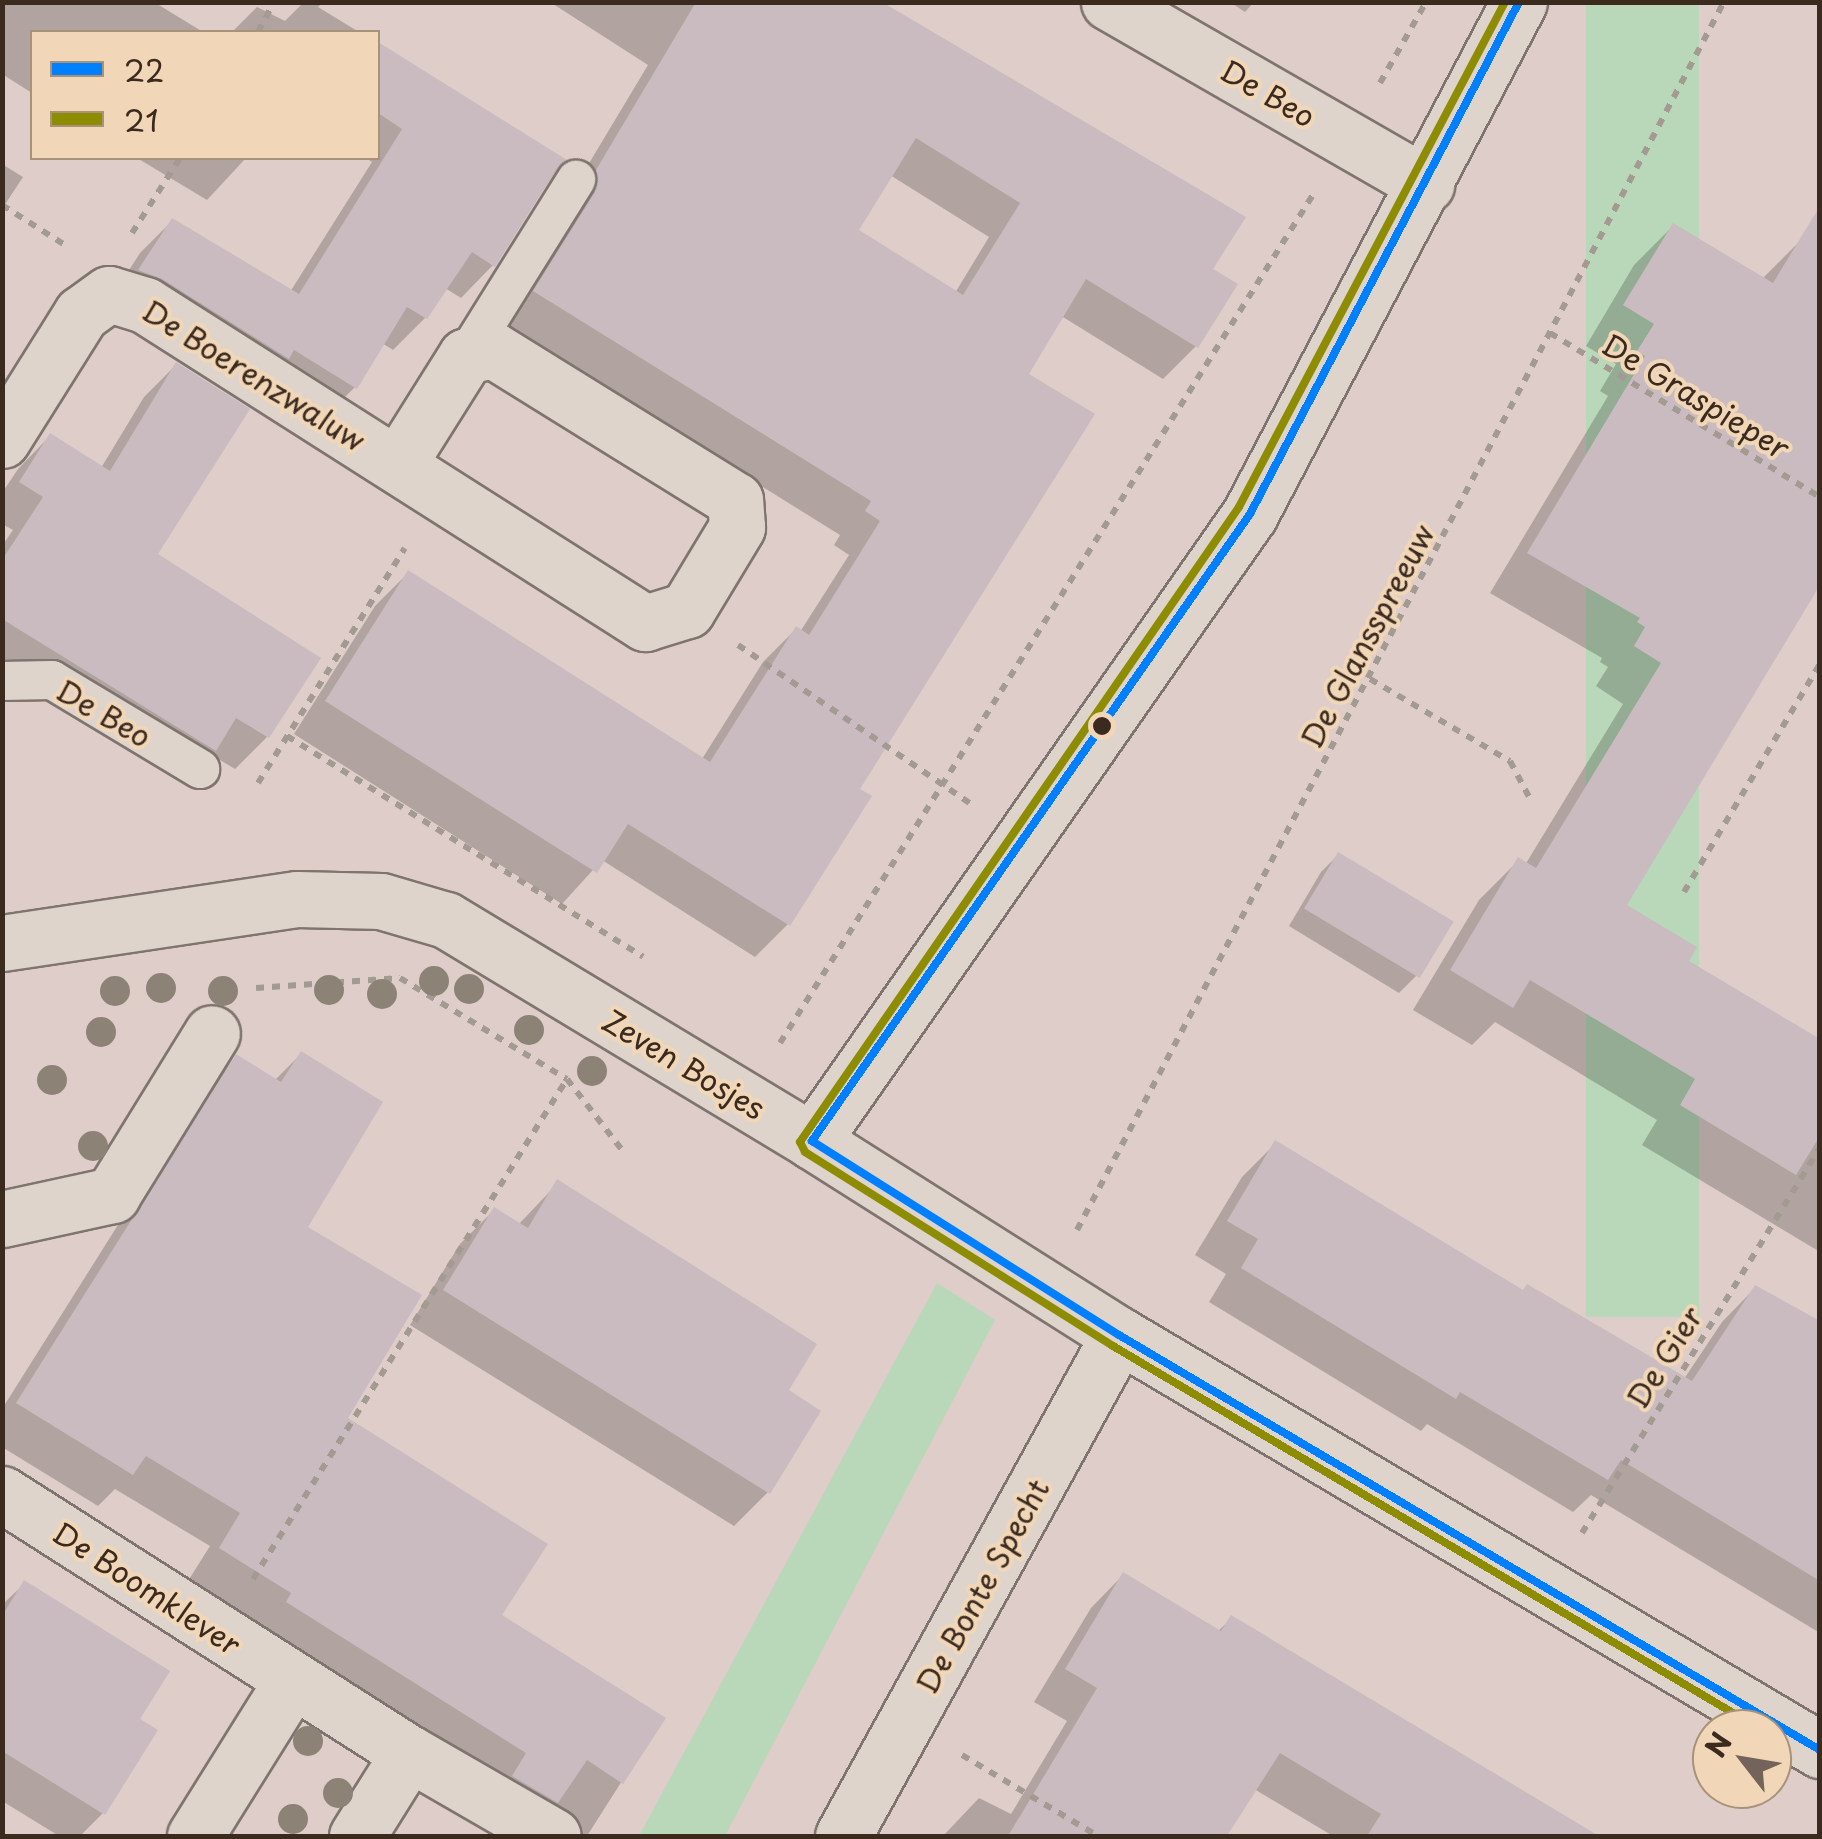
<!DOCTYPE html>
<html>
<head>
<meta charset="utf-8">
<style>
  body { margin:0 }
  #map { position:relative; width:1822px; height:1839px; overflow:hidden; background:#decdc8; font-family:"Playpen Sans",sans-serif }
  div>[style] { position:absolute }
  .green>* { inset:0; background:#b9d7b9; transform-origin:0 0 }
  .shadow>* { inset:0; background:#0003 }
  .building>* { inset:0; background:#c9bbbf; transform-origin:0 0 }
  .path>* { height:6px; margin-top:-3px; transform-origin:0; background:repeating-linear-gradient(90deg,#a39a92 0 8px,transparent 0 16px) }
  .roads { filter:drop-shadow(2px 0 #7f746f) drop-shadow(-2px 0 #7f746f) drop-shadow(0 2px #7f746f) drop-shadow(0 -2px #7f746f) }
  .service>* { height:38px; margin:-19px; padding:0 19px; transform-origin:19px; border-radius:19px; background:#ded4cb }
  .minor>* { height:55px; margin:-27.5px; padding:0 27.5px; transform-origin:27.5px; border-radius:27.5px; background:#ded4cb }
  .tertiary>* { height:55px; margin:-27.5px; padding:0 27.5px; transform-origin:27.5px; border-radius:27.5px; background:#ded4cb }
  .bus-1>* { height:8px; margin:-4px; padding:0 4px; transform-origin:4px; border-radius:4px; background:#0080ff }
  .bus-2>* { height:8px; margin:-4px; padding:0 4px; transform-origin:4px; border-radius:4px; background:#8e8c03 }
  .trees>* { width:30px; height:30px; margin:-15px; border-radius:50%; background:#8c8276 }
  .dots>* { width:28px; height:28px; translate:-50% -50%; box-sizing:border-box; border:5px solid #f1d7b8; border-radius:50% }
  span { translate:-50% -50%; white-space:nowrap; text-align:center; line-height:1.15; -webkit-text-stroke:8px #f1d7b8; paint-order:stroke }
  .street-label { font-size:30px; color:#3b2a1e }
  .frame { position:absolute; inset:0; border:5px solid #3b2a1e; pointer-events:none }
  .legend { position:absolute; left:30px; top:30px; width:350px; height:130px; box-sizing:border-box; background:#f1d7b8; border:2px solid #a8927a; margin:0; padding:12px 18px; list-style:none; font-size:30px; color:#3b2a1e }
  .legend li { display:flex; align-items:center; gap:20px; height:50px }
  .legend b { width:50px; border:2px solid #a8927a }
  .north { position:absolute; left:1692px; top:1709px; width:100px; height:100px; box-sizing:border-box; background:#f1d7b8; border:2px solid #a8927a; border-radius:50%; rotate:301deg; font-size:28px; font-weight:700; line-height:40px; text-align:center; color:#3b2a1e }
  .north::after { content:''; display:block; margin:auto; width:35px; height:45px; background:#74635a; clip-path:polygon(50% 0,100% 100%,50% 72%,0 100%) }
</style>
</head>
<body>
<div id="map">
  <div class="green">
    <i style="left:1586px;top:3px;width:113px;height:1314px"></i>
    <i style="clip-path:polygon(937px 1283px,995px 1320px,725px 1836px,639px 1836px)"></i>
  </div>
  <div class="shadow">
    <i style="clip-path:polygon(2px 2px,154px 2px,203px 32px,32px 32px,32px 93px,2px 74px)"></i>
    <i style="clip-path:polygon(304px 2px,323px 2px,318px 7px,359px 32px,232px 32px,257px 7px,285px 21px)"></i>
    <i style="clip-path:polygon(evenodd,550px 2px,877px 2px,1210px 270px,1196px 346px,1163px 379px,1063px 317px,1026px 374px,857px 790px,788px 924px,755px 957px,602px 860px,562px 904px,294px 734px,375px 606px,408px 573px,702px 759px,763px 662px,796px 629px,800px 632px,849px 555px,834px 545px,840px 535px,502px 325px,564px 205px,648px 65px,550px 2px,890px 175px,989px 237px,955px 293px,856px 231px,890px 175px)"></i>
    <i style="clip-path:polygon(1230px 2px,1254px 2px,1245px 12px)"></i>
    <i style="clip-path:polygon(378px 44px,563px 160px,493px 265px,461px 298px,445px 288px,425px 318px,393px 350px,382px 343px,355px 387px,323px 419px,108px 303px,140px 253px,172px 221px,290px 292px,372px 162px,366px 158px,378px 158px)"></i>
    <i style="clip-path:polygon(137px 158px,246px 158px,207px 200px)"></i>
    <i style="clip-path:polygon(2px 164px,23px 177px,2px 209px)"></i>
    <i style="clip-path:polygon(1673px 226px,1762px 279px,1801px 240px,1624px 906px,1685px 962px,1820px 1042px,1820px 1252px,1642px 1145px,1657px 1120px,1495px 1022px,1472px 1045px,1413px 1010px,1479px 900px,1518px 861px,1525px 865px,1623px 704px,1596px 686px,1608px 667px,1600px 662px,1602px 658px,1490px 593px,1608px 396px,1600px 391px,1616px 364px,1586px 346px,1634px 265px)"></i>
    <i style="clip-path:polygon(176px 365px,155px 555px,267px 737px,235px 769px,210px 754px,182px 782px,2px 669px,2px 546px,13px 530px,2px 524px,2px 493px,18px 469px,50px 436px,101px 468px,144px 397px)"></i>
    <i style="clip-path:polygon(1338px 855px,1416px 976px,1399px 993px,1289px 926px,1321px 872px)"></i>
    <i style="clip-path:polygon(301px 1054px,305px 1227px,344px 1419px,499px 1616px,662px 1718px,587px 1836px,523px 1836px,188px 1581px,210px 1546px,115px 1489px,98px 1506px,2px 1447px,2px 1409px,203px 1090px,236px 1058px,274px 1081px)"></i>
    <i style="clip-path:polygon(1275px 1144px,1521px 1292px,1684px 1379px,1722px 1322px,1755px 1288px,1820px 1327px,1820px 1633px,1591px 1495px,1573px 1512px,1427px 1424px,1421px 1431px,1209px 1302px,1226px 1274px,1195px 1255px,1242px 1177px)"></i>
    <i style="clip-path:polygon(558px 1183px,786px 1391px,768px 1492px,734px 1526px,410px 1325px,460px 1244px,494px 1210px,518px 1225px)"></i>
    <i style="clip-path:polygon(1123px 1575px,1217px 1632px,1232px 1618px,1594px 1836px,1333px 1836px,1254px 1789px,1224px 1836px,943px 1836px,979px 1798px,1011px 1814px,1067px 1721px,1034px 1702px,1091px 1608px)"></i>
    <i style="clip-path:polygon(25px 1583px,137px 1720px,103px 1813px,80px 1836px,59px 1836px,2px 1801px,2px 1605px)"></i>
  </div>
  <div class="building">
    <i style="clip-path:polygon(evenodd,696px 2px,882px 2px,1246px 217px,1213px 269px,1238px 284px,1198px 348px,1086px 279px,1029px 374px,1095px 414px,860px 789px,872px 796px,790px 926px,628px 824px,597px 873px,325px 701px,408px 570px,710px 762px,796px 626px,809px 635px,880px 521px,865px 511px,871px 501px,533px 291px,595px 192px,596px 170px,696px 2px,916px 138px,1020px 203px,963px 295px,859px 230px,916px 138px)"></i>
    <i style="clip-path:polygon(378px 42px,567px 160px,557px 168px,495px 267px,472px 252px,427px 319px,407px 307px,357px 389px,294px 350px,289px 359px,162px 279px,138px 270px,172px 218px,299px 294px,402px 129px,378px 113px)"></i>
    <i style="clip-path:polygon(1820px 206px,1820px 585px,1627px 905px,1697px 947px,1689px 961px,1820px 1039px,1820px 1136px,1796px 1175px,1680px 1105px,1695px 1079px,1530px 980px,1513px 1008px,1450px 970px,1518px 857px,1536px 868px,1661px 663px,1634px 646px,1645px 627px,1637px 622px,1640px 618px,1527px 553px,1645px 356px,1637px 351px,1654px 324px,1623px 305px,1673px 223px,1773px 283px)"></i>
    <i style="clip-path:polygon(176px 362px,250px 409px,158px 554px,321px 658px,269px 738px,236px 718px,216px 751px,2px 619px,2px 560px,43px 497px,19px 482px,50px 433px,110px 471px)"></i>
    <i style="left:1338px;top:852px;width:135px;height:66px;rotate:31deg"></i>
    <i style="clip-path:polygon(301px 1051px,383px 1102px,308px 1227px,422px 1295px,348px 1418px,548px 1544px,502px 1615px,666px 1718px,623px 1784px,587px 1760px,558px 1803px,512px 1776px,526px 1753px,286px 1602px,291px 1593px,219px 1548px,240px 1513px,146px 1456px,133px 1475px,16px 1403px,236px 1054px,281px 1082px)"></i>
    <i style="clip-path:polygon(1275px 1140px,1523px 1290px,1527px 1284px,1692px 1381px,1755px 1285px,1820px 1321px,1820px 1581px,1621px 1460px,1608px 1480px,1460px 1392px,1456px 1399px,1241px 1268px,1258px 1239px,1227px 1221px)"></i>
    <i style="clip-path:polygon(557px 1179px,817px 1344px,789px 1390px,821px 1411px,770px 1494px,443px 1290px,494px 1207px,528px 1228px)"></i>
    <i style="clip-path:polygon(1123px 1572px,1221px 1631px,1231px 1615px,1599px 1836px,1367px 1836px,1381px 1814px,1280px 1753px,1227px 1836px,1008px 1836px,1097px 1688px,1065px 1669px)"></i>
    <i style="clip-path:polygon(24px 1580px,170px 1671px,140px 1719px,158px 1730px,105px 1815px,2px 1751px,2px 1616px)"></i>
  </div>
  <div class="path">
    <i style="left:258px;top:32px;width:34px;rotate:-62deg"></i>
    <i style="left:1380px;top:83px;width:93px;rotate:-60.4deg"></i>
    <i style="left:2px;top:205px;width:75px;rotate:32.4deg"></i>
    <i style="left:132px;top:233px;width:89px;rotate:-57.4deg"></i>
    <i style="left:1550px;top:333px;width:316px;rotate:31.3deg"></i>
    <i style="left:738px;top:645px;width:282px;rotate:34.3deg"></i>
    <i style="left:1370px;top:679px;width:162px;rotate:30.4deg"></i>
    <i style="left:1510px;top:761px;width:40px;rotate:62deg"></i>
    <i style="left:287px;top:736px;width:419px;rotate:31.8deg"></i>
    <i style="left:258px;top:783px;width:277px;rotate:-58deg"></i>
    <i style="left:1684px;top:892px;width:265px;rotate:-59.2deg"></i>
    <i style="left:256px;top:988px;width:144px;rotate:-4deg"></i>
    <i style="left:400px;top:978px;width:195px;rotate:31.2deg"></i>
    <i style="left:567px;top:1079px;width:90px;rotate:52.2deg"></i>
    <i style="left:780px;top:1043px;width:1004px;rotate:-57.86deg"></i>
    <i style="left:1077px;top:1230px;width:1388px;rotate:-62.22deg"></i>
    <i style="left:1582px;top:1533px;width:453px;rotate:-58.3deg"></i>
    <i style="left:253px;top:1579px;width:590px;rotate:-57.87deg"></i>
    <i style="left:962px;top:1755px;width:158px;rotate:30.8deg"></i>
  </div>
  <div class="roads">
    <div class="service">
      <i style="left:466px;top:356px;width:208px;rotate:-58deg"></i>
      <i style="left:2px;top:681px;width:50px;rotate:-1.1deg"></i>
      <i style="left:52px;top:680px;width:173px;rotate:31deg"></i>
    </div>
    <div class="minor">
      <i style="left:1109px;top:2px;width:366px;rotate:29.9deg"></i>
      <i style="left:2px;top:440px;width:149px;rotate:-57.9deg"></i>
      <i style="left:81px;top:314px;width:34px;rotate:-36deg"></i>
      <i style="left:109px;top:294px;width:38px;rotate:17deg"></i>
      <i style="left:145px;top:305px;width:593px;rotate:32.46deg"></i>
      <i style="left:645px;top:623px;width:44px;rotate:-17.2deg"></i>
      <i style="left:687px;top:610px;width:97px;rotate:-58.9deg"></i>
      <i style="left:737px;top:527px;width:27px;rotate:-94deg"></i>
      <i style="left:735px;top:500px;width:285px;rotate:-148.2deg"></i>
      <i style="left:493px;top:350px;width:28px;rotate:167deg"></i>
      <i style="left:466px;top:356px;width:128px;rotate:122.2deg"></i>
      <i style="left:812px;top:1141px;width:765px;rotate:-55.06deg"></i>
      <i style="left:1250px;top:514px;width:578px;rotate:-62.28deg"></i>
      <i style="left:2px;top:1219px;width:113px;rotate:-12.3deg"></i>
      <i style="left:112px;top:1195px;width:190px;rotate:-58.3deg"></i>
      <i style="left:2px;top:1494px;width:482px;rotate:32.5deg"></i>
      <i style="left:409px;top:1753px;width:98px;rotate:122.1deg"></i>
      <i style="left:409px;top:1753px;width:166px;rotate:30deg"></i>
      <i style="left:195px;top:1836px;width:183px;rotate:-58deg"></i>
      <i style="left:843px;top:1836px;width:572px;rotate:-61.15deg"></i>
    </div>
    <div class="tertiary">
      <i style="left:2px;top:943px;width:298px;rotate:-8.5deg"></i>
      <i style="left:297px;top:899px;width:84px;rotate:1.4deg"></i>
      <i style="left:381px;top:901px;width:68px;rotate:16.3deg"></i>
      <i style="left:446px;top:920px;width:428px;rotate:31.1deg"></i>
      <i style="left:812px;top:1141px;width:363px;rotate:32.3deg"></i>
      <i style="left:1119px;top:1335px;width:815px;rotate:30.63deg"></i>
    </div>
  </div>
  <div class="bus-1">
    <i style="left:1519px;top:2px;width:578px;rotate:117.72deg"></i>
    <i style="left:1250px;top:514px;width:765px;rotate:124.94deg"></i>
    <i style="left:812px;top:1141px;width:363px;rotate:32.3deg"></i>
    <i style="left:1119px;top:1335px;width:815px;rotate:30.63deg"></i>
  </div>
  <div class="bus-2">
    <i style="left:1505px;top:2px;width:571px;rotate:117.78deg"></i>
    <i style="left:1239px;top:507px;width:772px;rotate:124.66deg"></i>
    <i style="left:800px;top:1142px;width:11px;rotate:63deg"></i>
    <i style="left:805px;top:1152px;width:364px;rotate:32.2deg"></i>
    <i style="left:1113px;top:1346px;width:752px;rotate:30.62deg"></i>
  </div>
  <div class="trees">
    <i style="left:434px;top:981px"></i>
    <i style="left:161px;top:988px"></i>
    <i style="left:469px;top:989px"></i>
    <i style="left:329px;top:990px"></i>
    <i style="left:115px;top:991px"></i>
    <i style="left:223px;top:991px"></i>
    <i style="left:382px;top:994px"></i>
    <i style="left:529px;top:1030px"></i>
    <i style="left:101px;top:1032px"></i>
    <i style="left:592px;top:1071px"></i>
    <i style="left:52px;top:1080px"></i>
    <i style="left:93px;top:1146px"></i>
    <i style="left:308px;top:1741px"></i>
    <i style="left:338px;top:1793px"></i>
    <i style="left:293px;top:1819px"></i>
  </div>
  <div class="dots">
    <i style="left:1102px;top:726px;background:#3b2a1e"></i>
  </div>
  <div class="street-label">
    <span style="left:1268px;top:93px;rotate:30deg">De Beo</span>
    <span style="left:254px;top:375px;rotate:32deg">De Boerenzwaluw</span>
    <span style="left:1696px;top:396px;rotate:31deg">De Graspieper</span>
    <span style="left:1367px;top:636px;rotate:-62deg">De Glansspreeuw</span>
    <span style="left:104px;top:713px;rotate:30deg">De Beo</span>
    <span style="left:684px;top:1064px;rotate:31deg">Zeven Bosjes</span>
    <span style="left:1664px;top:1357px;rotate:-58deg">De Gier</span>
    <span style="left:982px;top:1586px;rotate:-61deg">De Bonte Specht</span>
    <span style="left:147px;top:1588px;rotate:33deg">De Boomklever</span>
  </div>
  <div class="frame"></div>
  <ul class="legend">
  <li><b style="height:12px;background:#0080ff"></b>22</li>
  <li><b style="height:12px;background:#8e8c03"></b>21</li>
  </ul>
  <div class="north">N</div>
</div>
</body>
</html>
